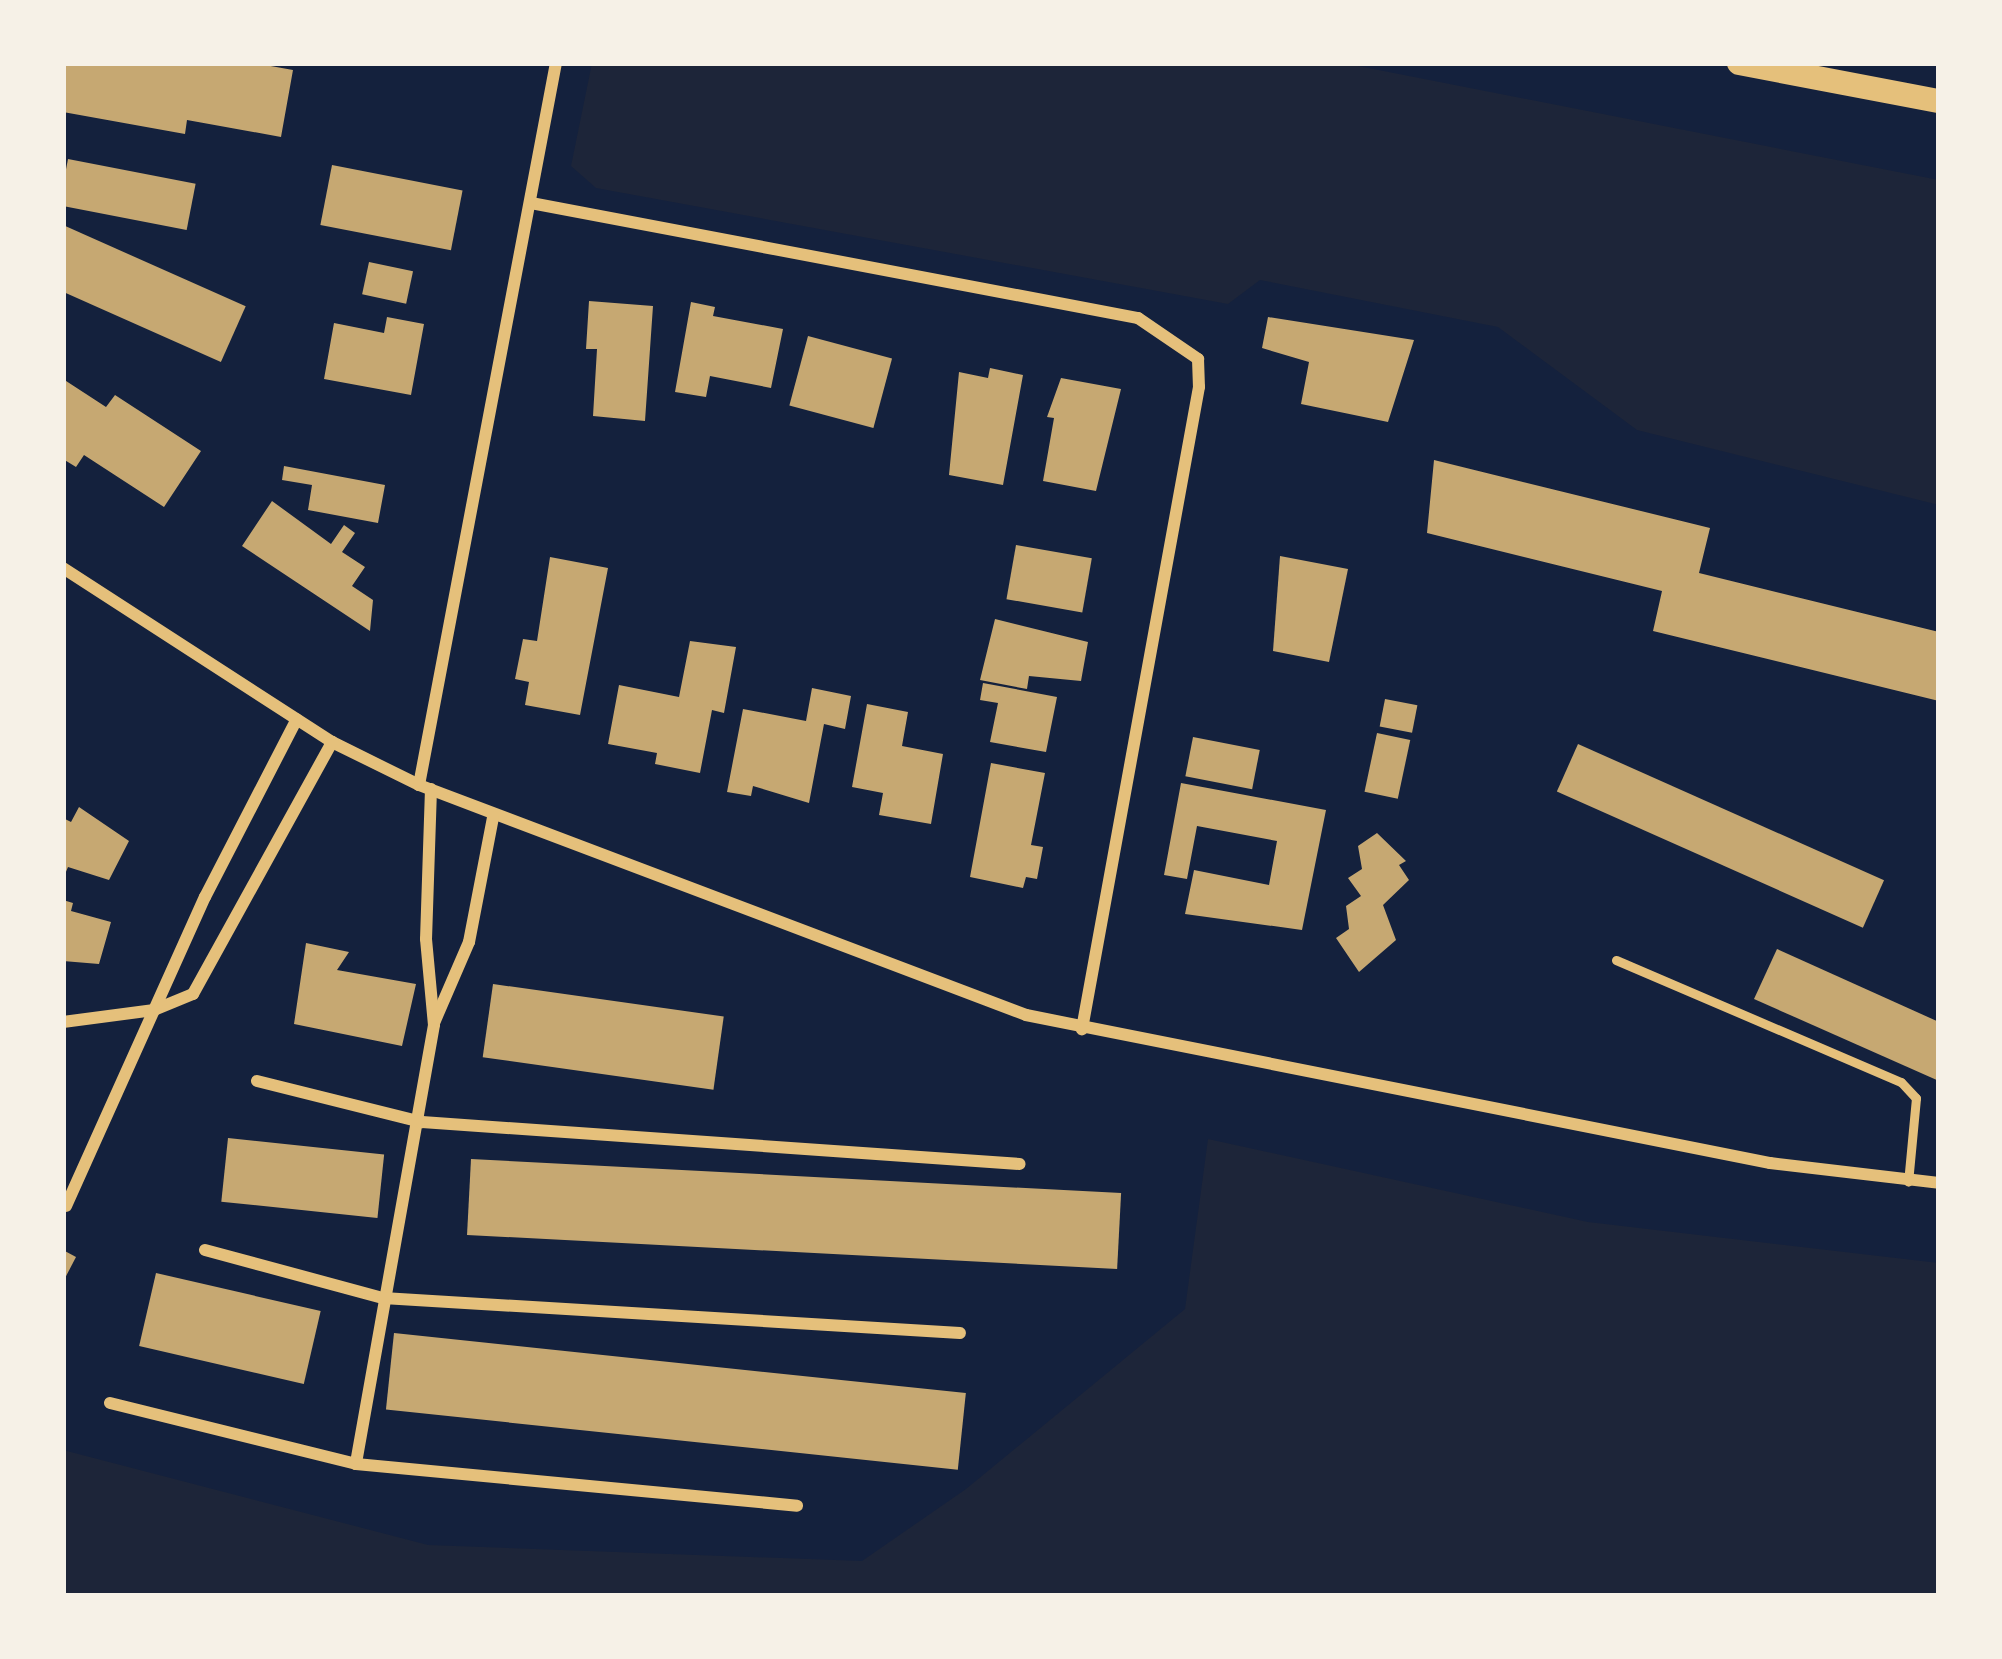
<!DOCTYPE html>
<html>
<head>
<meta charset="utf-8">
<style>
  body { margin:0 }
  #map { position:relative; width:2002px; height:1659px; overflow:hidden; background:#14213d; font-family:"Exo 2",sans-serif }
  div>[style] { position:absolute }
  .green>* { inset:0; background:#1d2539 }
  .building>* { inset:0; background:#c6a872; transform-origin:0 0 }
  .service>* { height:9px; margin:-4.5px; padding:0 4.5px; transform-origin:4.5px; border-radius:4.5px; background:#e5c07b }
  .minor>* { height:12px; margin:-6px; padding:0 6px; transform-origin:6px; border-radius:6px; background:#e5c07b }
  .secondary>* { height:24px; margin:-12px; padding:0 12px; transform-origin:12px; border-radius:12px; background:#e5c07b }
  span { translate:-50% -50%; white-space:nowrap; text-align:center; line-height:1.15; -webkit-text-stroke:10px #f6f1e7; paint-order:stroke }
  .frame { position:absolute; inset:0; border:66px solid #f6f1e7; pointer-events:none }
</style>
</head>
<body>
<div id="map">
  <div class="green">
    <i style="clip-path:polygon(592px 63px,1343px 63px,1939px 180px,1939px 505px,1637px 430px,1498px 327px,1260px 280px,1228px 304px,596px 188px,571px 166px)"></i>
    <i style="clip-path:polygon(1208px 1139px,1588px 1222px,1939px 1263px,1939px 1596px,63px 1596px,63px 1450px,428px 1545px,862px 1561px,966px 1489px,1185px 1309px)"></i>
  </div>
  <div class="building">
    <i style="clip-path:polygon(63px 63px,254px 63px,293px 70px,281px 137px,187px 120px,185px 134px,63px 112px)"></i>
    <i style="left:68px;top:159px;width:130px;height:47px;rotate:11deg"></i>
    <i style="left:332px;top:165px;width:133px;height:61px;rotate:11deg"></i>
    <i style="left:63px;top:225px;width:200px;height:61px;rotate:24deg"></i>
    <i style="left:369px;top:262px;width:45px;height:33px;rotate:12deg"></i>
    <i style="clip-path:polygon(589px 301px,653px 306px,645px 421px,593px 416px,597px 349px,586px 349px)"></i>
    <i style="clip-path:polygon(691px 302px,715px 307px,713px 316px,783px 329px,771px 388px,710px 376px,706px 397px,675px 392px)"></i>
    <i style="clip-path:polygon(387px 317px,424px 324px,411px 395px,324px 379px,334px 323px,384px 333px)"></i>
    <i style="clip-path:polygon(1268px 317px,1414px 340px,1388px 422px,1301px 404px,1309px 362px,1262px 348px)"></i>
    <i style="left:808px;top:336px;width:87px;height:72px;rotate:15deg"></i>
    <i style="clip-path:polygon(990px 368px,1023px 375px,1003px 485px,949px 475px,959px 372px,988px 378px)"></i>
    <i style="clip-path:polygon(1061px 378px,1121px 389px,1096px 491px,1043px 481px,1054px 418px,1047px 417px)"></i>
    <i style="clip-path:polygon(63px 379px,106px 407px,115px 395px,201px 451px,164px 507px,84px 455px,76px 467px,63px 459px)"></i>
    <i style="clip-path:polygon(1434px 460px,1710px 528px,1699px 573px,1939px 632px,1939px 701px,1653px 631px,1662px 591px,1427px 533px)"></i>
    <i style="clip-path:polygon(284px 466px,385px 485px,378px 523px,308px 510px,312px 485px,282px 480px)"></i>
    <i style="clip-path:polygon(272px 501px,331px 544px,344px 525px,355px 533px,342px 552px,365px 567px,352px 586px,373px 600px,370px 631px,242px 546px)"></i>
    <i style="left:1016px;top:545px;width:77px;height:55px;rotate:10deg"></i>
    <i style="clip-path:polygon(1280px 556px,1348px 569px,1329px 662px,1273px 651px)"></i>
    <i style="clip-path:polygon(550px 557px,608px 568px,580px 715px,525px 705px,529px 682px,515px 679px,523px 639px,537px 641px)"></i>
    <i style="clip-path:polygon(995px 619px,1088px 642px,1081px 681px,1029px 676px,1027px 689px,980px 680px)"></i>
    <i style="clip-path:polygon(690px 641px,736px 647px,724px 713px,712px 710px,700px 773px,655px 764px,657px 753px,608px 744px,619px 685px,679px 697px)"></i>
    <i style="clip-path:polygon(983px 683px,1057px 697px,1046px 752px,990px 742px,998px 703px,980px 700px)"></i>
    <i style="clip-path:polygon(812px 688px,851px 696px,845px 729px,824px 724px,809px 803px,753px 786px,751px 796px,727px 792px,743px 709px,806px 721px)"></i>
    <i style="left:1385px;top:699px;width:33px;height:28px;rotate:11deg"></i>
    <i style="clip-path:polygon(867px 704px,908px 712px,902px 746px,943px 754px,931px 824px,879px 815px,883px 793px,852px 787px)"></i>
    <i style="left:1377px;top:733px;width:34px;height:60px;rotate:12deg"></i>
    <i style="left:1193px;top:737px;width:68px;height:40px;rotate:11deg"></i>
    <i style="left:1578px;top:744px;width:335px;height:52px;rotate:24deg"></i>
    <i style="clip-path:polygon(991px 763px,1045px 773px,1031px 845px,1043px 847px,1037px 879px,1026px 877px,1023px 888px,970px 877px)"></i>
    <i style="clip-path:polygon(1181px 783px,1326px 810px,1302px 930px,1185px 914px,1194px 870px,1269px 885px,1277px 841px,1197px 826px,1187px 879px,1164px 875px)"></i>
    <i style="clip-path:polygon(79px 807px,129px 841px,109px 880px,68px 867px,63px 879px,63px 818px,71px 822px)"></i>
    <i style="clip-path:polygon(1377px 833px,1406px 861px,1399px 865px,1409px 880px,1383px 905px,1396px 940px,1359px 972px,1336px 938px,1349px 929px,1346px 906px,1361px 896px,1348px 878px,1362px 869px,1358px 846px)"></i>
    <i style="clip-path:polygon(63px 900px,73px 903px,71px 911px,111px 922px,99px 964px,63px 961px)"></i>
    <i style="clip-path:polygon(306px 943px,349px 952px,337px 970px,416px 984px,402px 1046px,294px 1024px)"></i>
    <i style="clip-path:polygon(1777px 949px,1939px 1022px,1939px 1081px,1754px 999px)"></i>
    <i style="left:493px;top:984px;width:233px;height:74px;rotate:8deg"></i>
    <i style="left:228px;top:1138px;width:157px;height:64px;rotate:6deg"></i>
    <i style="left:471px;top:1159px;width:651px;height:76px;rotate:3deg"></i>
    <i style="clip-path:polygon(63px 1250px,76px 1257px,63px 1282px)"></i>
    <i style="left:156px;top:1273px;width:169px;height:75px;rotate:13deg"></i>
    <i style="left:394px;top:1333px;width:575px;height:77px;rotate:6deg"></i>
  </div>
  <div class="service">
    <i style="left:1616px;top:960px;width:310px;rotate:23.2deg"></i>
    <i style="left:1901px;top:1082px;width:22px;rotate:47deg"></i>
    <i style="left:1916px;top:1098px;width:84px;rotate:95.4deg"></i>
  </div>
  <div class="minor">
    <i style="left:531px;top:203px;width:618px;rotate:10.73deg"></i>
    <i style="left:1138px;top:318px;width:73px;rotate:34.3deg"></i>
    <i style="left:1198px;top:359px;width:28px;rotate:88deg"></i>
    <i style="left:1199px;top:387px;width:653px;rotate:100.33deg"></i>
    <i style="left:63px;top:568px;width:320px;rotate:32.9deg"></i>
    <i style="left:332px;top:742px;width:97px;rotate:26.3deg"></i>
    <i style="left:419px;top:785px;width:649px;rotate:20.75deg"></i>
    <i style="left:1026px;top:1015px;width:759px;rotate:11.25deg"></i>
    <i style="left:1770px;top:1163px;width:170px;rotate:6.7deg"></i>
    <i style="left:419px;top:785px;width:735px;rotate:-79.26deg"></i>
    <i style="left:431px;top:789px;width:150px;rotate:91.9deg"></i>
    <i style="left:426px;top:939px;width:86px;rotate:84.7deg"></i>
    <i style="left:434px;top:1025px;width:446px;rotate:100.1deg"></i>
    <i style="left:356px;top:1464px;width:443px;rotate:5.4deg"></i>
    <i style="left:63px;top:1022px;width:92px;rotate:-7.5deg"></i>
    <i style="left:154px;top:1010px;width:42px;rotate:-22.3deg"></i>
    <i style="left:193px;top:994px;width:288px;rotate:-61.1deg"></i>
    <i style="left:434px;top:1023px;width:88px;rotate:-66.6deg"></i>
    <i style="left:469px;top:942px;width:127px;rotate:-79.1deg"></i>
    <i style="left:257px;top:1081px;width:170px;rotate:14deg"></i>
    <i style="left:422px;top:1122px;width:599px;rotate:4.02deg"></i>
    <i style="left:66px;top:1206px;width:339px;rotate:-65.8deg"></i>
    <i style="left:205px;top:897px;width:200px;rotate:-62.7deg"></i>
    <i style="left:205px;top:1250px;width:184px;rotate:15.1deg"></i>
    <i style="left:383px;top:1298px;width:578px;rotate:3.47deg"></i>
    <i style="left:110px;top:1403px;width:253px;rotate:13.9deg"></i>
  </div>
  <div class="secondary">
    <i style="left:1739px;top:63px;width:204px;rotate:10.8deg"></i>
  </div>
  <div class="frame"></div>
</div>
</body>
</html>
